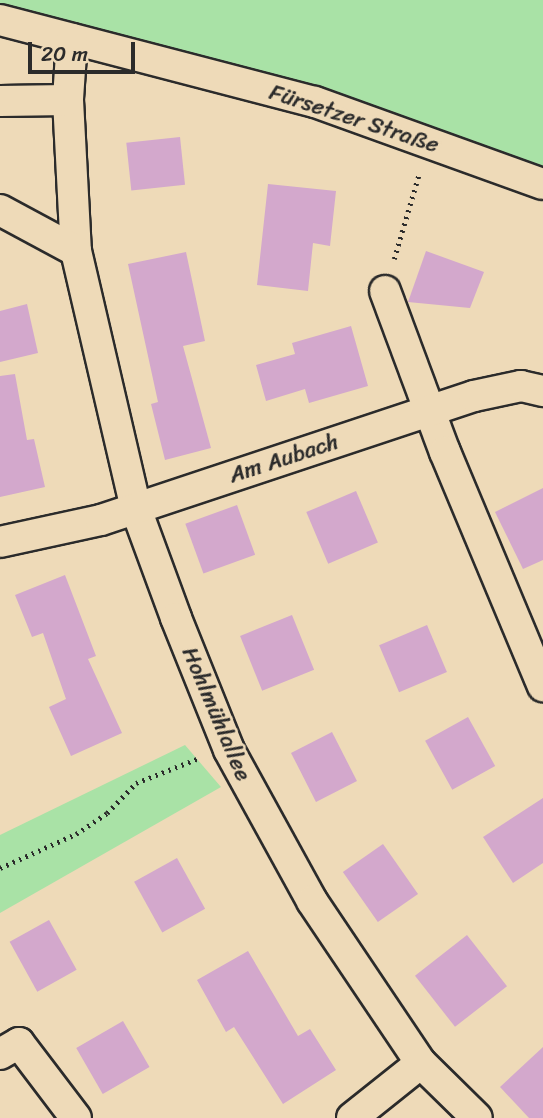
<!DOCTYPE html>
<html>
<head>
<meta charset="utf-8">
<style>
  body { margin:0 }
  #map { position:relative; width:543px; height:1118px; overflow:hidden; background:#eedab8; font-family:Sriracha,sans-serif }
  div>[style] { position:absolute }
  .green>* { inset:0; background:#a9e2a6 }
  .building>* { inset:0; background:#d3a8cc; transform-origin:0 0 }
  .path>* { height:4.5px; margin-top:-2.25px; transform-origin:0; background:repeating-linear-gradient(90deg,#2b2b2b 0 2px,transparent 0 7px) }
  .roads { filter:drop-shadow(2px 0 #2b2b2b) drop-shadow(-2px 0 #2b2b2b) drop-shadow(0 2px #2b2b2b) drop-shadow(0 -2px #2b2b2b) }
  .street>* { height:30px; margin:-15px; padding:0 15px; transform-origin:15px; border-radius:15px; background:#eedab8 }
  span { translate:-50% -50%; white-space:nowrap; text-align:center; line-height:1.15; -webkit-text-stroke:5px #eedab8; paint-order:stroke }
  .street-label { font-size:23px; color:#2b2b2b }
  .scale { position:absolute; left:28px; top:42px; width:107px; height:32px; box-sizing:border-box; border:4px solid #2b2b2b; border-top:0; padding-left:9px; font-size:21px; line-height:24px; white-space:nowrap; color:#2b2b2b; -webkit-text-stroke:5px #eedab8; paint-order:stroke }
</style>
</head>
<body>
<div id="map">
  <div class="green">
    <i style="clip-path:polygon(0 0,543px 0,543px 170px,345px 96px,0 4px)"></i>
    <i style="clip-path:polygon(185px 745px,221px 787px,0 913px,0 835px)"></i>
  </div>
  <div class="building">
    <i style="left:180px;top:137px;width:48px;height:54px;rotate:84deg"></i>
    <i style="clip-path:polygon(268px 184px,336px 191px,330px 246px,313px 243px,308px 291px,257px 285px)"></i>
    <i style="clip-path:polygon(426px 251px,484px 272px,470px 308px,408px 302px)"></i>
    <i style="clip-path:polygon(186px 252px,205px 341px,183px 346px,211px 448px,165px 460px,151px 404px,158px 402px,128px 264px)"></i>
    <i style="clip-path:polygon(27px 304px,38px 353px,0 362px,0 311px)"></i>
    <i style="clip-path:polygon(351px 326px,368px 386px,309px 403px,305px 389px,266px 401px,256px 365px,295px 354px,292px 343px)"></i>
    <i style="clip-path:polygon(15px 374px,27px 440px,34px 439px,45px 487px,0 497px,0 376px)"></i>
    <i style="clip-path:polygon(543px 488px,543px 560px,523px 569px,495px 512px)"></i>
    <i style="left:356px;top:491px;width:56px;height:54px;rotate:67deg"></i>
    <i style="left:237px;top:505px;width:53px;height:55px;rotate:70deg"></i>
    <i style="clip-path:polygon(65px 575px,96px 656px,88px 659px,122px 733px,71px 756px,49px 707px,66px 699px,43px 633px,32px 637px,15px 595px)"></i>
    <i style="left:292px;top:615px;width:59px;height:56px;rotate:68deg"></i>
    <i style="left:427px;top:625px;width:51px;height:52px;rotate:67deg"></i>
    <i style="left:468px;top:717px;width:56px;height:49px;rotate:61deg"></i>
    <i style="left:332px;top:732px;width:55px;height:46px;rotate:63deg"></i>
    <i style="clip-path:polygon(543px 798px,543px 863px,513px 883px,483px 837px)"></i>
    <i style="left:383px;top:844px;width:61px;height:49px;rotate:55deg"></i>
    <i style="left:177px;top:858px;width:58px;height:49px;rotate:61deg"></i>
    <i style="left:49px;top:920px;width:57px;height:45px;rotate:61deg"></i>
    <i style="left:467px;top:935px;width:65px;height:66px;rotate:52deg"></i>
    <i style="clip-path:polygon(248px 951px,298px 1036px,310px 1029px,336px 1070px,283px 1104px,234px 1027px,226px 1032px,197px 980px)"></i>
    <i style="left:123px;top:1021px;width:53px;height:54px;rotate:60deg"></i>
    <i style="clip-path:polygon(543px 1047px,543px 1118px,529px 1118px,500px 1087px)"></i>
  </div>
  <div class="path">
    <i style="left:394px;top:259px;width:89px;rotate:-73.6deg"></i>
    <i style="left:0;top:868px;width:83px;rotate:-24.1deg"></i>
    <i style="left:76px;top:834px;width:37px;rotate:-34deg"></i>
    <i style="left:107px;top:813px;width:42px;rotate:-46deg"></i>
    <i style="left:136px;top:783px;width:68px;rotate:-21.6deg"></i>
  </div>
  <div class="roads">
    <div class="street">
      <i style="left:0;top:20px;width:325px;rotate:14.6deg"></i>
      <i style="left:315px;top:102px;width:242px;rotate:19.8deg"></i>
      <i style="left:72px;top:39px;width:61px;rotate:93.8deg"></i>
      <i style="left:68px;top:100px;width:151px;rotate:87deg"></i>
      <i style="left:76px;top:251px;width:265px;rotate:76.9deg"></i>
      <i style="left:136px;top:509px;width:116px;rotate:69.8deg"></i>
      <i style="left:176px;top:618px;width:142px;rotate:68.1deg"></i>
      <i style="left:229px;top:750px;width:172px;rotate:61.2deg"></i>
      <i style="left:312px;top:901px;width:195px;rotate:56.1deg"></i>
      <i style="left:421px;top:1063px;width:78px;rotate:44.5deg"></i>
      <i style="left:0;top:101px;width:68px;rotate:-0.8deg"></i>
      <i style="left:0;top:210px;width:86px;rotate:28.3deg"></i>
      <i style="left:385px;top:291px;width:172px;rotate:69.6deg"></i>
      <i style="left:445px;top:452px;width:254px;rotate:67.3deg"></i>
      <i style="left:0;top:542px;width:103px;rotate:-12.3deg"></i>
      <i style="left:101px;top:520px;width:393px;rotate:-18.4deg"></i>
      <i style="left:474px;top:396px;width:48px;rotate:-12deg"></i>
      <i style="left:521px;top:386px;width:23px;rotate:13deg"></i>
      <i style="left:0;top:1054px;width:22px;rotate:-30deg"></i>
      <i style="left:19px;top:1043px;width:94px;rotate:52.8deg"></i>
      <i style="left:352px;top:1118px;width:88px;rotate:-38.6deg"></i>
    </div>
  </div>
  <div class="street-label">
    <span style="left:354px;top:119px;rotate:18deg">Fürsetzer Straße</span>
    <span style="left:284px;top:459px;rotate:-18deg">Am Aubach</span>
    <span style="left:216px;top:714px;rotate:67deg">Hohlmühlallee</span>
  </div>
  <div class="scale">20 m</div>
</div>
</body>
</html>
